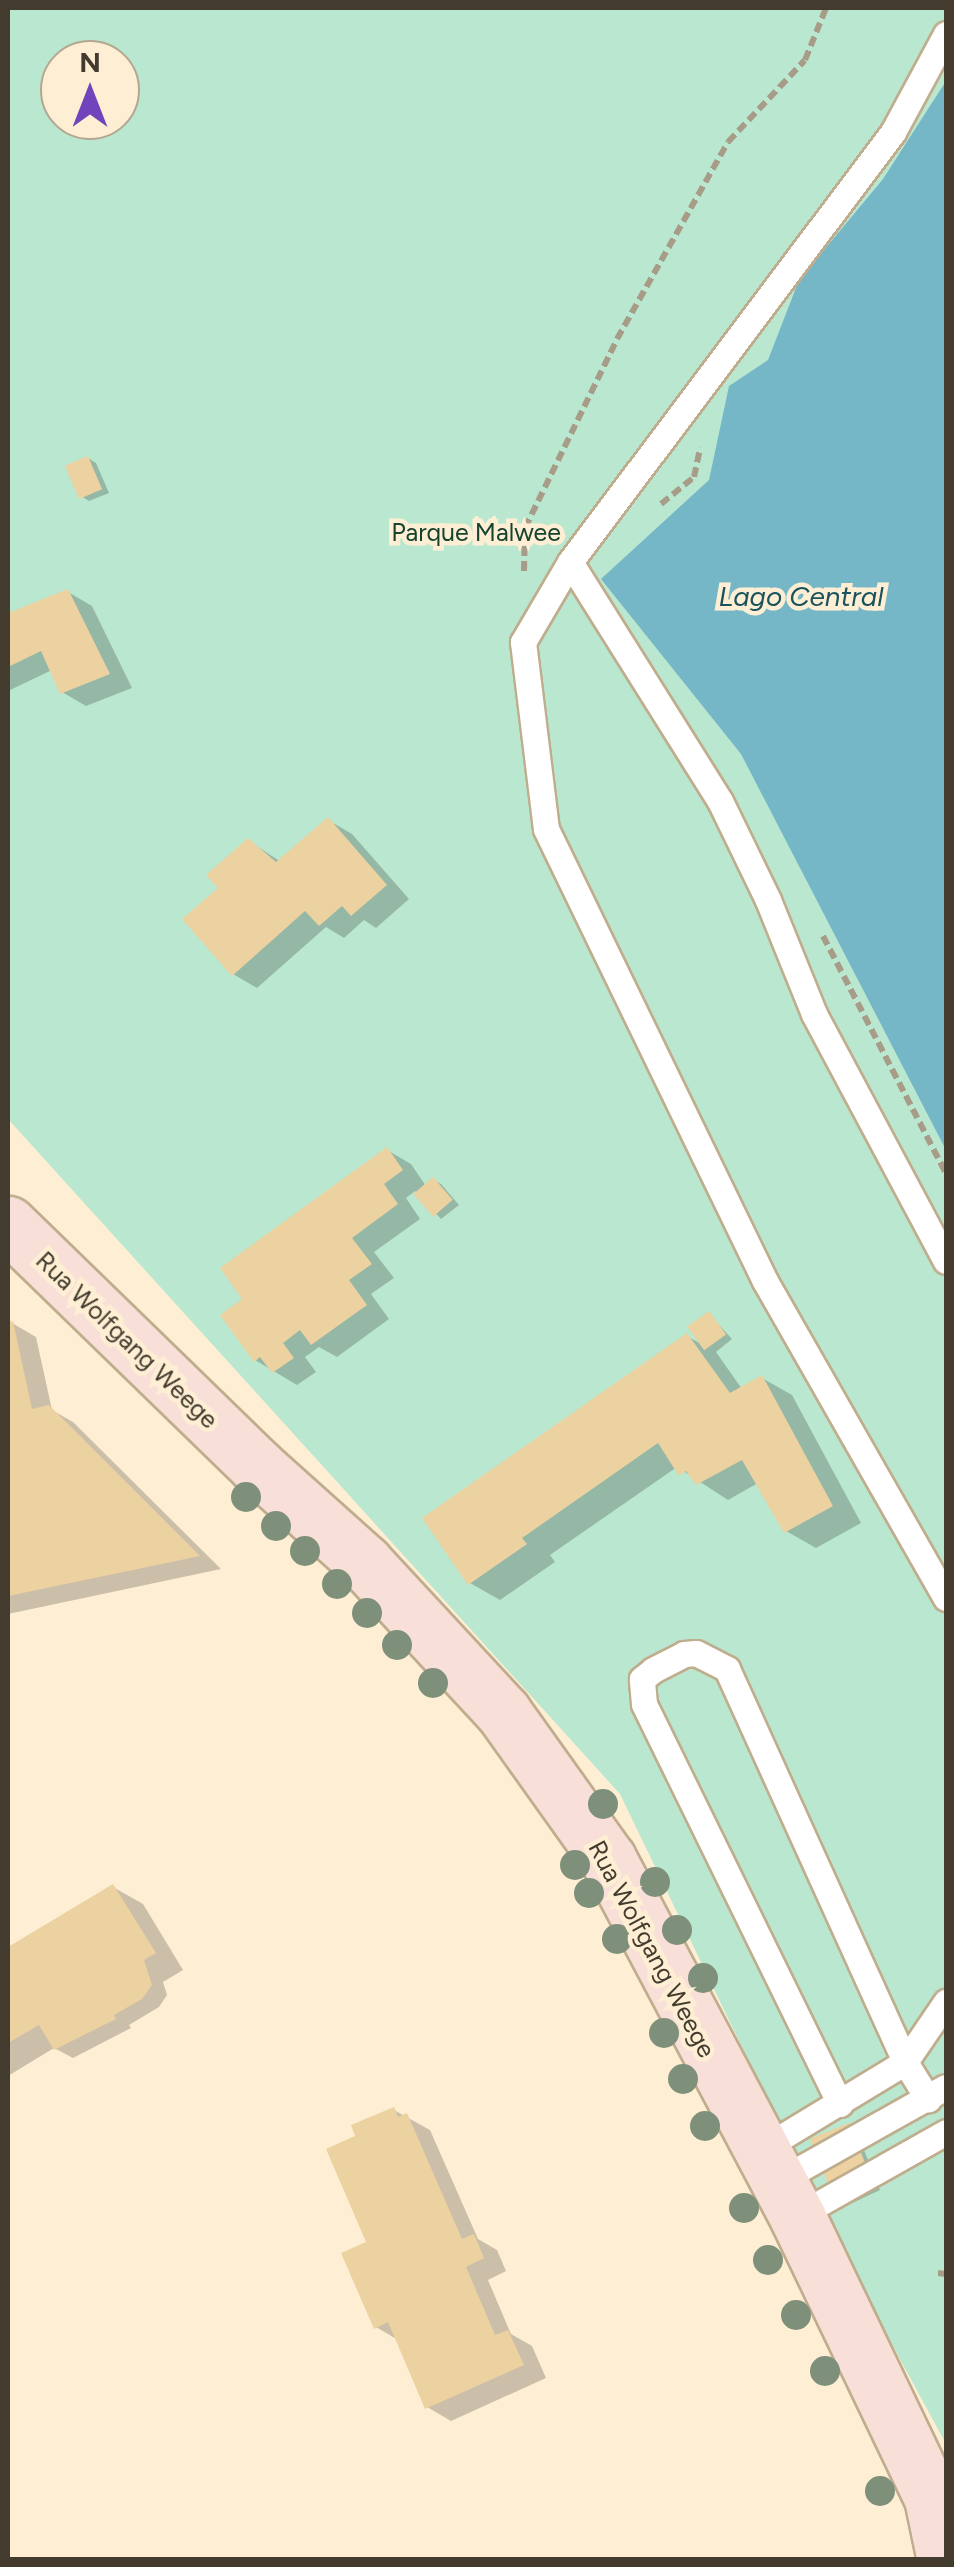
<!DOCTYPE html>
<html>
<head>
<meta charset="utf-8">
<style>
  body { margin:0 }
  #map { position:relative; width:954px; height:2567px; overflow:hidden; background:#feefd4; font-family:Figtree,sans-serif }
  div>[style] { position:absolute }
  .green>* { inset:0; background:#bae7cf }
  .water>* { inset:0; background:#75b6c7 }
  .shadow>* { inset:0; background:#0003 }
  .building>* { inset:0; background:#ecd1a1; transform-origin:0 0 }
  .path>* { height:6px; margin-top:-3px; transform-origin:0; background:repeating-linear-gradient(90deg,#a79c87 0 10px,transparent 0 15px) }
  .roads { filter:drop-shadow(2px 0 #bfad8d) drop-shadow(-2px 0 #bfad8d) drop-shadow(0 2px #bfad8d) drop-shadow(0 -2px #bfad8d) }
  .lane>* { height:25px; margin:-12.5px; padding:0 12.5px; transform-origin:12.5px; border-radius:12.5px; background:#fff }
  .secondary>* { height:55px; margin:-27.5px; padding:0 27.5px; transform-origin:27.5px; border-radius:27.5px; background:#f8dfd7 }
  .trees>* { width:30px; height:30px; margin:-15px; border-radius:50%; background:#7e9079 }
  span { translate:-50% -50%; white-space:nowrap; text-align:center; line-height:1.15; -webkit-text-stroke:9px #feefd4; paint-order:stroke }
  .park-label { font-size:25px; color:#16422f }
  .street-label { font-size:25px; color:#423b2e }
  .water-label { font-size:28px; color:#1a525e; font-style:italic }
  .frame { position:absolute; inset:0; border:10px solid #423b2e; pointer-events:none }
  .north { position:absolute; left:40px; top:40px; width:100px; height:100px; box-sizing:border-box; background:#feefd4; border:2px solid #b3a792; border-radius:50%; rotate:0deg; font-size:28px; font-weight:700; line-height:40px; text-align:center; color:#423b2e }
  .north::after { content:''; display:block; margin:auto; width:35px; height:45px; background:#7144bb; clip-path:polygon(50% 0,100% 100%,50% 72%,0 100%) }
</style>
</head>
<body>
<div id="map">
  <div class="green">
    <i style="clip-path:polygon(evenodd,8px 8px,946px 8px,946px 2444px,831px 2232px,620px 1794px,8px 1119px,8px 8px,60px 60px,120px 60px,120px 120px,60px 120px,60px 60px)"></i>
  </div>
  <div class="water">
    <i style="clip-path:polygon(946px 81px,946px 1150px,741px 754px,601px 579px,709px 480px,729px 386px,768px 360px,799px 280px,883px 179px)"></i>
  </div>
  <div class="shadow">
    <i style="clip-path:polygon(88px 458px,96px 463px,109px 493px,89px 501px,81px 496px)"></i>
    <i style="clip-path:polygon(68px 592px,92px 606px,132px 688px,86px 706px,62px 692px,52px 670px,8px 691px,8px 616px)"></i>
    <i style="clip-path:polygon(328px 820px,352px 834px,409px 899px,376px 928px,364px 920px,344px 938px,326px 927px,257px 988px,233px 974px,221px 888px,249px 841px,281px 862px)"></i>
    <i style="clip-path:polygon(387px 1150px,411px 1164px,426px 1186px,434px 1180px,441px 1184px,459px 1205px,441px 1219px,415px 1191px,406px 1198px,420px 1219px,374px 1252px,394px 1278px,371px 1294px,389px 1319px,337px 1357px,319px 1347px,305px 1357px,316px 1372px,297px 1385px,255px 1360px,245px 1299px)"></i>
    <i style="clip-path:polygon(709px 1314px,732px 1339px,716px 1352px,742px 1389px,762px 1378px,792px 1395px,861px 1523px,816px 1548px,786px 1531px,758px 1483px,728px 1500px,677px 1467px,550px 1555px,555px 1562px,500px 1600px,470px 1583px,687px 1336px,703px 1345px)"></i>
    <i style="clip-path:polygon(12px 1323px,36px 1337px,52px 1410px,73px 1422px,221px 1569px,8px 1614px,8px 1324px)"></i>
    <i style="clip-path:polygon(113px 1887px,143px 1904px,183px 1970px,163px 1982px,167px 1995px,159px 2007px,129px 2025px,131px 2028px,73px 2058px,54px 2048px,8px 2076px,8px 1950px)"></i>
    <i style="clip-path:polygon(394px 2110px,430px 2130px,478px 2239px,497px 2250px,506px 2271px,488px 2280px,511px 2334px,532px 2346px,546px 2378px,451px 2421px,427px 2407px,398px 2340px,376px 2327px,358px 2137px)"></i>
    <i style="clip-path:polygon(856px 2130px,880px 2190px,846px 2206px,838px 2202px)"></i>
  </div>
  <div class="building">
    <i style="left:88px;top:456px;width:36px;height:25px;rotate:67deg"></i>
    <i style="clip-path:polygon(68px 589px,110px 674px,60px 694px,41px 651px,8px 667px,8px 613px)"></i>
    <i style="clip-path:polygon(328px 817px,387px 885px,351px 916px,342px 906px,319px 926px,305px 911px,232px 976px,182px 919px,218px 888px,206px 875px,248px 838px,276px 862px)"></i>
    <i style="clip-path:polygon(387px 1147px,403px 1170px,384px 1184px,398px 1204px,352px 1238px,372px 1264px,349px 1280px,367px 1305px,311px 1345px,300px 1330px,283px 1343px,294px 1358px,272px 1373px,260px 1357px,254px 1362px,220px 1315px,242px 1299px,220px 1268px)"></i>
    <i style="left:433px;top:1177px;width:30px;height:26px;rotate:49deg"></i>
    <i style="left:709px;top:1311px;width:29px;height:27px;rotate:54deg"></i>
    <i style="clip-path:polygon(13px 1321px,32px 1409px,49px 1405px,200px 1556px,8px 1596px,8px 1322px)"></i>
    <i style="clip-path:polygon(687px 1333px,730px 1393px,762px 1375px,833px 1506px,784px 1533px,742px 1460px,696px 1485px,686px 1471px,679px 1476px,658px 1443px,522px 1538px,527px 1544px,468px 1585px,422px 1518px)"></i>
    <i style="clip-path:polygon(113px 1884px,156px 1953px,144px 1960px,152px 1985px,142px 1999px,114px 2015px,116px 2019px,54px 2050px,39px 2025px,8px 2043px,8px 1947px)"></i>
    <i style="clip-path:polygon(394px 2107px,398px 2117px,407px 2113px,462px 2239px,474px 2234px,484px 2258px,466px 2267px,495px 2335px,508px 2330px,524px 2365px,425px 2409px,388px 2322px,374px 2329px,341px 2253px,366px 2242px,326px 2149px,355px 2136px,351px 2125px)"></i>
    <i style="left:849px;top:2123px;width:68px;height:42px;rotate:68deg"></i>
  </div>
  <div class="path">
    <i style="left:661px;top:504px;width:43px;rotate:-39.3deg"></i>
    <i style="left:694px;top:477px;width:30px;rotate:-78deg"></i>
    <i style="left:524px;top:571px;width:43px;rotate:-88.7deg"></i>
    <i style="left:525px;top:528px;width:210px;rotate:-64deg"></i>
    <i style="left:617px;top:339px;width:226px;rotate:-60.6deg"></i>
    <i style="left:728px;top:142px;width:112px;rotate:-46.8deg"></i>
    <i style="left:805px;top:60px;width:56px;rotate:-68deg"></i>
    <i style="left:823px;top:936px;width:267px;rotate:62.6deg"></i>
    <i style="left:938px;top:2273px;width:8px;rotate:7deg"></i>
  </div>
  <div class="roads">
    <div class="lane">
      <i style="left:946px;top:34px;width:111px;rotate:118.4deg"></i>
      <i style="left:893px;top:132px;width:538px;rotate:126.91deg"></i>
      <i style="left:570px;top:562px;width:282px;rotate:57.9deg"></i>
      <i style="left:720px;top:801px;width:110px;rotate:64.1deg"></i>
      <i style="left:768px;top:900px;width:123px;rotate:68deg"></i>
      <i style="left:814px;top:1014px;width:280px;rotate:61.9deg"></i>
      <i style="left:570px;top:562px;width:93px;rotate:120.4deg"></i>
      <i style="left:523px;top:642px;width:188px;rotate:83deg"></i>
      <i style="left:546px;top:829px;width:502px;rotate:64.15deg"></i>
      <i style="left:765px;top:1281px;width:365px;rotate:60.3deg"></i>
      <i style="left:905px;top:2062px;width:73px;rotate:-55.7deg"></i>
      <i style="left:840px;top:2104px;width:445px;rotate:-116.1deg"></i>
      <i style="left:644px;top:1704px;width:25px;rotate:-95deg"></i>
      <i style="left:642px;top:1679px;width:14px;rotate:-39deg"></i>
      <i style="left:653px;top:1670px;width:35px;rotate:-27deg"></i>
      <i style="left:684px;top:1654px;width:12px;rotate:-5deg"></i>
      <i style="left:696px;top:1653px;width:35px;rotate:27deg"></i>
      <i style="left:727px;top:1669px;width:431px;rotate:65.6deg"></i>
      <i style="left:762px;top:2149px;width:167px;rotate:-31.3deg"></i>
      <i style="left:905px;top:2062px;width:44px;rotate:58.1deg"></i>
      <i style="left:780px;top:2180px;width:190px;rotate:-29.3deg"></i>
      <i style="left:797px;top:2216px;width:171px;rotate:-29.4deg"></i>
    </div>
    <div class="secondary">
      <i style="left:8px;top:1224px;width:347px;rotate:44.2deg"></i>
      <i style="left:257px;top:1466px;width:145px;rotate:41.9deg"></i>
      <i style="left:365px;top:1563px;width:203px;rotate:47.2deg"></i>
      <i style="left:503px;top:1712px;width:181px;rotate:54.5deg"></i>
      <i style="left:608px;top:1859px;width:404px;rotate:62.1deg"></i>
      <i style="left:797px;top:2216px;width:313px;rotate:64.4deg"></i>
      <i style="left:932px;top:2498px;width:63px;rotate:78.2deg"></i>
    </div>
  </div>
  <div class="trees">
    <i style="left:246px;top:1497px"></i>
    <i style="left:276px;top:1526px"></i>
    <i style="left:305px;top:1551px"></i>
    <i style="left:337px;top:1584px"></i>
    <i style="left:367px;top:1613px"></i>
    <i style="left:397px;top:1645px"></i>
    <i style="left:433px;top:1683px"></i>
    <i style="left:603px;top:1804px"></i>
    <i style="left:575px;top:1865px"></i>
    <i style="left:655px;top:1882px"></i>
    <i style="left:589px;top:1893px"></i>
    <i style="left:677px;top:1930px"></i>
    <i style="left:617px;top:1939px"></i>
    <i style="left:703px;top:1978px"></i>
    <i style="left:664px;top:2033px"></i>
    <i style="left:683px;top:2079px"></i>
    <i style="left:705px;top:2126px"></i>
    <i style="left:744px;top:2208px"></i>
    <i style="left:768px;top:2260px"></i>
    <i style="left:796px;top:2315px"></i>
    <i style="left:825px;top:2371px"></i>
    <i style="left:880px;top:2491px"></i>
  </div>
  <div class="park-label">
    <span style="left:476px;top:532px">Parque Malwee</span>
  </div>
  <div class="street-label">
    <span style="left:127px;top:1340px;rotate:44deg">Rua Wolfgang Weege</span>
    <span style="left:652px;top:1949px;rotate:62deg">Rua Wolfgang Weege</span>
  </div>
  <div class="water-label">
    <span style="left:801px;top:596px">Lago Central</span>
  </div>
  <div class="frame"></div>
  <div class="north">N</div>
</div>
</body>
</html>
